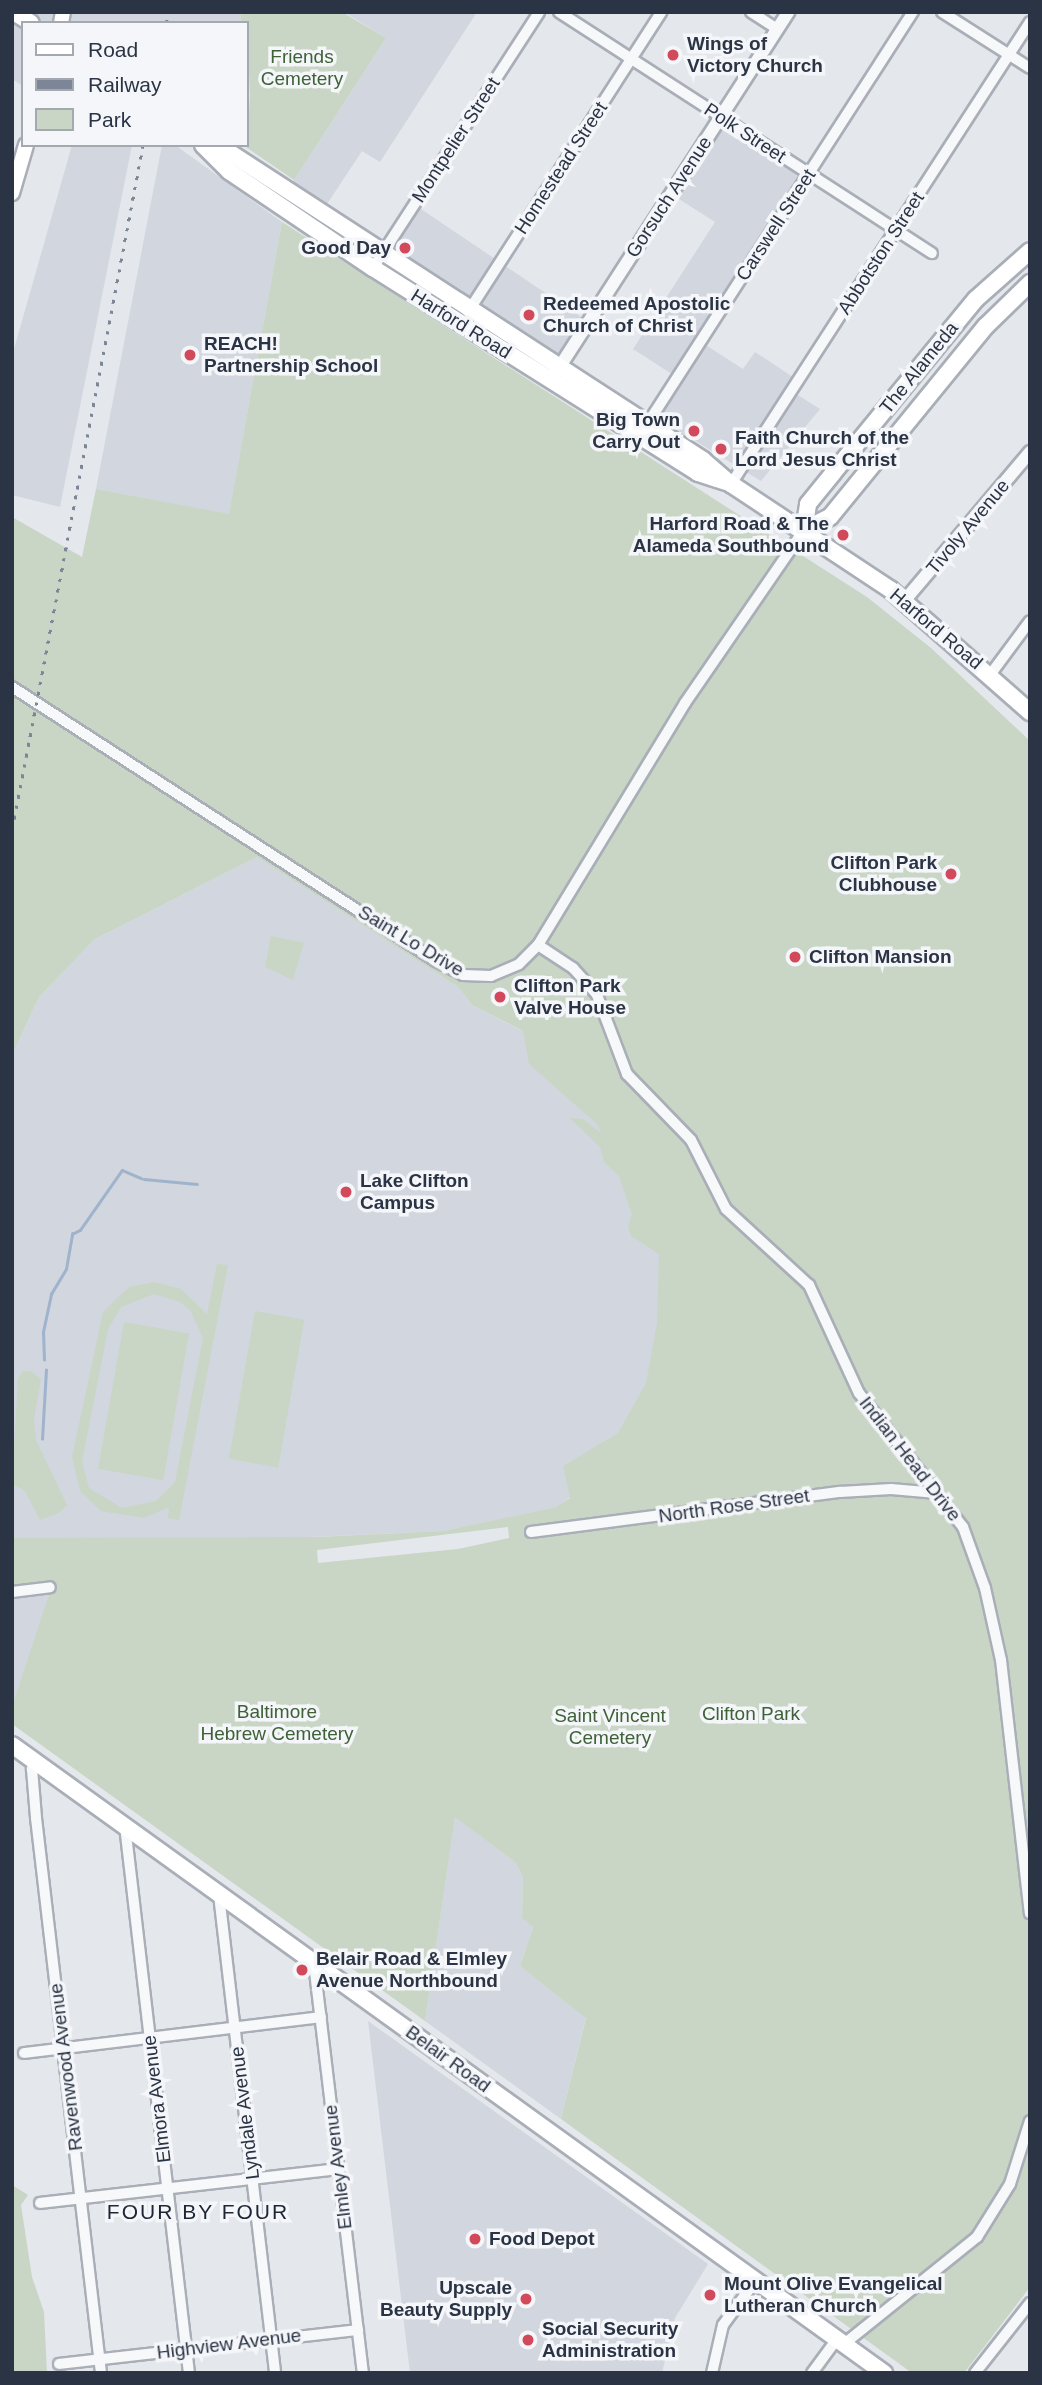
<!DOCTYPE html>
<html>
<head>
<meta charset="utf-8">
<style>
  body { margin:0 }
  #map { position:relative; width:1042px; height:2385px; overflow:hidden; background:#e4e7ec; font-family:Arial,sans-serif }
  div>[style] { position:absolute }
  .built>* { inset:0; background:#d2d6de; transform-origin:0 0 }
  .green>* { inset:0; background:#c9d6c5; transform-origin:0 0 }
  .stream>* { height:2.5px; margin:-1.25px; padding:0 1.25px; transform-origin:1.25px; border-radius:1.25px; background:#9fb4cc }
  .roads { filter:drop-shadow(2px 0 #a9aeb7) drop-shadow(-2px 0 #a9aeb7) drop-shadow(0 2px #a9aeb7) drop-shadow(0 -2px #a9aeb7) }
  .minor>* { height:10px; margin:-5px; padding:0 5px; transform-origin:5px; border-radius:5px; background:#f7f8fa }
  .tertiary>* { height:12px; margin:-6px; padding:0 6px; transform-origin:6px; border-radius:6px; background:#f7f8fa }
  .secondary>* { height:14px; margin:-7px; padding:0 7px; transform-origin:7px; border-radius:7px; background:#fff }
  .primary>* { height:16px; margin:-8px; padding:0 8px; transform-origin:8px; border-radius:8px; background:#fff }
  .rail>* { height:2.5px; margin-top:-1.25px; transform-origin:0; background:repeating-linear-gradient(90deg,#7d8696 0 3.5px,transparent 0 10.5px) }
  .dots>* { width:19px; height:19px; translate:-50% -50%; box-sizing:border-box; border:4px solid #f4f6f9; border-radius:50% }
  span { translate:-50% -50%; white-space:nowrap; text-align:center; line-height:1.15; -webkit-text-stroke:7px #f4f6f9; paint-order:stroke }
  .poi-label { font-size:19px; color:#2b3445; font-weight:700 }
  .left { translate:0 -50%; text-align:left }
  .right { translate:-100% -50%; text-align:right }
  .park-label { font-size:19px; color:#3f6138 }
  .street-label { font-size:19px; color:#2b3445 }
  .neighbourhood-label { font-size:21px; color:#1d2536; letter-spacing:2px }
  .frame { position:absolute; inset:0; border:14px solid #2b3445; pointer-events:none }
  .legend { position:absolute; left:21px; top:21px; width:228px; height:126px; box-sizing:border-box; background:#f4f6f9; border:2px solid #a4a8b1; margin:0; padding:9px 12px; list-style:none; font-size:21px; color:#2b3445 }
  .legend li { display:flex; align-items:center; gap:14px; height:35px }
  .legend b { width:35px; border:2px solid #a4a8b1 }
</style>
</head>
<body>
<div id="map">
  <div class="built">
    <i style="clip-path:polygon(12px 12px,240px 12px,241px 23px,23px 23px,23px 86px,12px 79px)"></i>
    <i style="clip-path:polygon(344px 12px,477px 12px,380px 162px,362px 151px,327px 204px,292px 183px,386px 38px)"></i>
    <i style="clip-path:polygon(720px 118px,809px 175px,701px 342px,743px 369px,755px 352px,799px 381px,793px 392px,820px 409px,761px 481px,653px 415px,678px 378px,633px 349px,715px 222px,671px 194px)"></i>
    <i style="clip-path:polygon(72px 145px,132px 145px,60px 507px,12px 495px,12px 356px)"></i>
    <i style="clip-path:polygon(162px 145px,175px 145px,282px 222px,229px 515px,96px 489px)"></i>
    <i style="left:415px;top:205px;width:206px;height:48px;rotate:34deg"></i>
    <i style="clip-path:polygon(257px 857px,458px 987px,472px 1005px,559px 1050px,709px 1308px,599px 1476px,557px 1507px,443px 1531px,289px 1538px,12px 1538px,12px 1055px,39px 997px,95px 939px)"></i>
    <i style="clip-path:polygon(53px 1581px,12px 1717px,12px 1586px)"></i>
    <i style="clip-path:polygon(455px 1816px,515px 1862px,523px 1877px,522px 1917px,533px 1927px,520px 1966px,586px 2017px,561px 2119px,425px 2021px)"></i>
    <i style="clip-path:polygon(368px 2021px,708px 2264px,675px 2318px,662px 2373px,410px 2373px)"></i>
  </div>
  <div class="green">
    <i style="clip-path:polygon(240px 12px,342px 12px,386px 38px,294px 180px,243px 145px,247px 145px,250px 96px,247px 23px,241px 23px)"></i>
    <i style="clip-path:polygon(evenodd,282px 222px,867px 597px,931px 648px,1030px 741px,1030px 2287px,964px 2373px,912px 2373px,561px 2119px,586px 2018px,520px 1966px,533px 1927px,522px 1918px,523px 1877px,515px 1862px,455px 1817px,425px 2021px,12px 1724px,12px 1707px,53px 1582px,12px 1586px,12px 1538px,316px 1537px,443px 1531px,556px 1507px,570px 1498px,563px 1466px,618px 1433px,646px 1383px,657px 1323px,659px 1254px,631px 1236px,628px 1227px,632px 1214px,619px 1176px,604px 1162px,600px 1147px,570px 1118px,583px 1119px,601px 1133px,598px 1125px,529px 1064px,523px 1031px,472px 1005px,458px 987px,257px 857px,95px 939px,39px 997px,12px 1055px,12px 517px,82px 557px,96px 489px,229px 514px,282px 222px,508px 1527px,509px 1538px,458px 1549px,318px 1563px,317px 1550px,508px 1527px)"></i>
    <i style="clip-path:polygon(271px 936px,304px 943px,293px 980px,265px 967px)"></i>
    <i style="clip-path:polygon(evenodd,217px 1264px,228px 1265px,179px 1520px,168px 1518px,169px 1507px,144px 1518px,101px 1511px,80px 1491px,72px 1457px,103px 1312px,129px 1287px,154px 1282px,181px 1289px,207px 1314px,217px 1264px,154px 1294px,180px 1302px,190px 1310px,203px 1338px,175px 1482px,156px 1501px,122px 1508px,89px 1488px,82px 1462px,108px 1329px,121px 1307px,154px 1294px)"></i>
    <i style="left:255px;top:1311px;width:50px;height:150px;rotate:10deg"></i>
    <i style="left:124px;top:1322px;width:66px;height:149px;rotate:10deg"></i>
    <i style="clip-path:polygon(31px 1371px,41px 1379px,34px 1419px,36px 1440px,67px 1505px,59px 1513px,40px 1520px,25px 1491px,12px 1484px,18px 1379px,22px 1372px)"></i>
    <i style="clip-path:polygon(12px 2185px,28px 2195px,21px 2205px,32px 2277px,44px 2312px,47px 2373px,12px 2373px)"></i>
  </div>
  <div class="stream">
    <i style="left:144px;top:1179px;width:53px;rotate:5.4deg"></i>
    <i style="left:44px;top:1360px;width:28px;rotate:-92deg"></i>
    <i style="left:43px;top:1332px;width:39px;rotate:-78deg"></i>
    <i style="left:51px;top:1294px;width:29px;rotate:-59deg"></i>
    <i style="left:66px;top:1269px;width:36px;rotate:-80deg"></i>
    <i style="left:72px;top:1234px;width:9px;rotate:-27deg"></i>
    <i style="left:80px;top:1230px;width:73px;rotate:-55deg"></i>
    <i style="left:122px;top:1170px;width:21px;rotate:23deg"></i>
    <i style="left:42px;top:1439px;width:69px;rotate:-86.7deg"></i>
  </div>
  <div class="roads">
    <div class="minor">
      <i style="left:559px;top:12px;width:444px;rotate:32.9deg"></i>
      <i style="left:751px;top:12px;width:31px;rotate:33deg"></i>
      <i style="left:942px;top:12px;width:104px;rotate:32.5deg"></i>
      <i style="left:373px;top:268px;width:305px;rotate:-57deg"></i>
      <i style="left:468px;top:312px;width:357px;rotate:-57.2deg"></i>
      <i style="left:646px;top:426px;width:493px;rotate:-57.2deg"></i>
      <i style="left:731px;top:484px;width:550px;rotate:-57.09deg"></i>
      <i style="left:990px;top:675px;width:67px;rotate:-53.5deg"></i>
      <i style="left:12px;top:687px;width:505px;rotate:32.87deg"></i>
      <i style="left:436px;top:961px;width:30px;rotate:27deg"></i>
      <i style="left:463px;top:975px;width:28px;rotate:2deg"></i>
      <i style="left:491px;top:976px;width:30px;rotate:-23deg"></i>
      <i style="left:519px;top:964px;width:27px;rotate:-45deg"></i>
      <i style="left:538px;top:945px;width:283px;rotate:-58.7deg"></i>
      <i style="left:685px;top:703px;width:210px;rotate:-55.5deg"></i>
      <i style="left:538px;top:945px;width:42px;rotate:33.3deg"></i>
      <i style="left:573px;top:968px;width:36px;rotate:48deg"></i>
      <i style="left:597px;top:995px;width:85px;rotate:69.2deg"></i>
      <i style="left:627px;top:1074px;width:92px;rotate:45.9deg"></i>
      <i style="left:691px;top:1140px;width:77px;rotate:63.1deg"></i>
      <i style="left:726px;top:1209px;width:113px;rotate:42.5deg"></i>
      <i style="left:809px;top:1285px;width:119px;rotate:65.2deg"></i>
      <i style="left:859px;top:1393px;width:170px;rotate:52.2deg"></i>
      <i style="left:963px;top:1527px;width:65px;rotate:70.2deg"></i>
      <i style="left:985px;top:1588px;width:74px;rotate:77.5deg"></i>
      <i style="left:1001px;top:1660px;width:255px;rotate:83.5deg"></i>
      <i style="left:531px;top:1532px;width:312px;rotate:-7.4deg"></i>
      <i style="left:840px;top:1492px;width:51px;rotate:-3.4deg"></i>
      <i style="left:891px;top:1489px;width:46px;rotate:5deg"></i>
      <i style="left:12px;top:1592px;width:38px;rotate:-7deg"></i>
      <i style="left:37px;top:1762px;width:9px;rotate:126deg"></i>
      <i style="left:32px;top:1769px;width:49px;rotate:85.3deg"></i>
      <i style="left:36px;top:1818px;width:559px;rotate:83.32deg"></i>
      <i style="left:125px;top:1826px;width:551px;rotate:83.33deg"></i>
      <i style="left:219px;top:1895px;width:481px;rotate:83.3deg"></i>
      <i style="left:314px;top:1963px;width:413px;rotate:83.2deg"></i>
      <i style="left:24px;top:2053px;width:299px;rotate:-6.9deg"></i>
      <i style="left:40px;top:2203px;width:300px;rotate:-6.5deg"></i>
      <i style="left:844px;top:2344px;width:171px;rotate:-38.8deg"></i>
      <i style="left:977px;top:2237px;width:62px;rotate:-58.1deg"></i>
      <i style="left:1010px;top:2184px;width:66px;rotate:-72.4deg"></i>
      <i style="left:59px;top:2364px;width:301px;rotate:-6.5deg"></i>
      <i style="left:712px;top:2373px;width:49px;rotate:-77.1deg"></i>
      <i style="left:723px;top:2325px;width:56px;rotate:-53.7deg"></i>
      <i style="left:812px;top:2373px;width:42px;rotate:-53.7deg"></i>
      <i style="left:975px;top:2373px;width:89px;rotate:-51.8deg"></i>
    </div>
    <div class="tertiary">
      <i style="left:555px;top:374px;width:431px;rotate:-57.2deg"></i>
      <i style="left:905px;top:600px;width:194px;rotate:-49.8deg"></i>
    </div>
    <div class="secondary">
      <i style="left:61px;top:23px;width:11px;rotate:-80deg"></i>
      <i style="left:12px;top:193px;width:50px;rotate:-73.7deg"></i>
    </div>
    <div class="primary">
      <i style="left:14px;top:12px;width:20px;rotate:33deg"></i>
      <i style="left:203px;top:145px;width:37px;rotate:45deg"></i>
      <i style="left:229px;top:171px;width:174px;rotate:34deg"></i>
      <i style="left:373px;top:268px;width:384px;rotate:32.2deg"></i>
      <i style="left:698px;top:473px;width:29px;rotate:18deg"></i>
      <i style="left:218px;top:145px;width:578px;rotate:33deg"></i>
      <i style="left:703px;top:460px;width:37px;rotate:41deg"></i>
      <i style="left:731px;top:484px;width:192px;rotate:33.5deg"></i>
      <i style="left:891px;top:590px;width:185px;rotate:41.3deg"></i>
      <i style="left:804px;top:530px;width:26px;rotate:-81deg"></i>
      <i style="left:808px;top:504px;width:40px;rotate:-51deg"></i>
      <i style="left:833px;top:473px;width:225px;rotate:-50.6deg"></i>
      <i style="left:976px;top:299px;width:72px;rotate:-41.6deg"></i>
      <i style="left:804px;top:530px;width:29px;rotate:-27deg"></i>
      <i style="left:830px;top:517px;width:247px;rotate:-50.8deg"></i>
      <i style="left:986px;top:326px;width:62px;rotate:-44.3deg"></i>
      <i style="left:12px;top:1745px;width:1075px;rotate:35.76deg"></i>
    </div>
  </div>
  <div class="rail">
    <i style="left:166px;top:23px;width:11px;rotate:-80deg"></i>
    <i style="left:12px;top:829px;width:696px;rotate:-79.16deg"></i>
  </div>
  <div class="dots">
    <i style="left:673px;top:55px;background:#d1495b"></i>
    <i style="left:405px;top:248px;background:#d1495b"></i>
    <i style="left:529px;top:315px;background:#d1495b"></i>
    <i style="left:190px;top:355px;background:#d1495b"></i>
    <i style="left:694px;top:431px;background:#d1495b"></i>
    <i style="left:721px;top:449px;background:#d1495b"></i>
    <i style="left:843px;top:535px;background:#d1495b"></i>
    <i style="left:951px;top:874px;background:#d1495b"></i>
    <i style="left:795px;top:957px;background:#d1495b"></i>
    <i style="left:500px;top:997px;background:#d1495b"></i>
    <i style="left:346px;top:1192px;background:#d1495b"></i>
    <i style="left:302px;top:1970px;background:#d1495b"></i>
    <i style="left:475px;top:2239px;background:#d1495b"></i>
    <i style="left:710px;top:2295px;background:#d1495b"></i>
    <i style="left:526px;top:2299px;background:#d1495b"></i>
    <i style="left:528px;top:2340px;background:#d1495b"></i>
  </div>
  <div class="poi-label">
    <span class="left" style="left:687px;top:55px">Wings of<br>Victory Church</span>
    <span class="right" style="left:391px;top:248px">Good Day</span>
    <span class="left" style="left:543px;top:315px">Redeemed Apostolic<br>Church of Christ</span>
    <span class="left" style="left:204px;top:355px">REACH!<br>Partnership School</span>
    <span class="right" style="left:680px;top:431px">Big Town<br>Carry Out</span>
    <span class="left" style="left:735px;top:449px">Faith Church of the<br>Lord Jesus Christ</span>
    <span class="right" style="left:829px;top:535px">Harford Road &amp; The<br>Alameda Southbound</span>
    <span class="right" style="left:937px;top:874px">Clifton Park<br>Clubhouse</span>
    <span class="left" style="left:809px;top:957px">Clifton Mansion</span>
    <span class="left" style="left:514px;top:997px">Clifton Park<br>Valve House</span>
    <span class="left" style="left:360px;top:1192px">Lake Clifton<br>Campus</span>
    <span class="left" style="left:316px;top:1970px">Belair Road &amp; Elmley<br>Avenue Northbound</span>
    <span class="left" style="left:489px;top:2239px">Food Depot</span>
    <span class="left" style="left:724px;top:2295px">Mount Olive Evangelical<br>Lutheran Church</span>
    <span class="right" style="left:512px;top:2299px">Upscale<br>Beauty Supply</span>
    <span class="left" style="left:542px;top:2340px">Social Security<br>Administration</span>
  </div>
  <div class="park-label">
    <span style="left:302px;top:68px">Friends<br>Cemetery</span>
    <span style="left:277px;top:1723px">Baltimore<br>Hebrew Cemetery</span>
    <span style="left:751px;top:1714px">Clifton Park</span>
    <span style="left:610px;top:1727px">Saint Vincent<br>Cemetery</span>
  </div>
  <div class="street-label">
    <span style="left:745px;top:133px;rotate:33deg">Polk Street</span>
    <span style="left:456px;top:140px;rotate:-57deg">Montpelier Street</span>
    <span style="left:561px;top:168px;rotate:-57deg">Homestead Street</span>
    <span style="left:669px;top:197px;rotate:-57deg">Gorsuch Avenue</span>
    <span style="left:776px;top:225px;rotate:-57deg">Carswell Street</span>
    <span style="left:881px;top:253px;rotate:-57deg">Abbotston Street</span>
    <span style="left:461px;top:324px;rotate:32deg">Harford Road</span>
    <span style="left:919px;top:368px;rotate:-51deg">The Alameda</span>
    <span style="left:968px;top:527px;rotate:-50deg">Tivoly Avenue</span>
    <span style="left:936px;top:629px;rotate:40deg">Harford Road</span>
    <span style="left:411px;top:941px;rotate:31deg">Saint Lo Drive</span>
    <span style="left:910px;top:1459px;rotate:52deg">Indian Head Drive</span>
    <span style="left:734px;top:1506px;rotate:-8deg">North Rose Street</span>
    <span style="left:448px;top:2059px;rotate:36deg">Belair Road</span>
    <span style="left:66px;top:2067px;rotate:-97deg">Ravenwood Avenue</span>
    <span style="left:157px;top:2099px;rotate:-97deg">Elmora Avenue</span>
    <span style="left:245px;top:2113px;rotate:-97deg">Lyndale Avenue</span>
    <span style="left:338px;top:2167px;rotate:-97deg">Elmley Avenue</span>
    <span style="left:229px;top:2344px;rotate:-7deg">Highview Avenue</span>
  </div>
  <div class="neighbourhood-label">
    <span style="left:198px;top:2212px">FOUR BY FOUR</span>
  </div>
  <div class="frame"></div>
  <ul class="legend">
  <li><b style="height:9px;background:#fff"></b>Road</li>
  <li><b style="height:9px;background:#7d8696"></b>Railway</li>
  <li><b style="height:19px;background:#c9d6c5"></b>Park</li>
  </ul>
</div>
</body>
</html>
